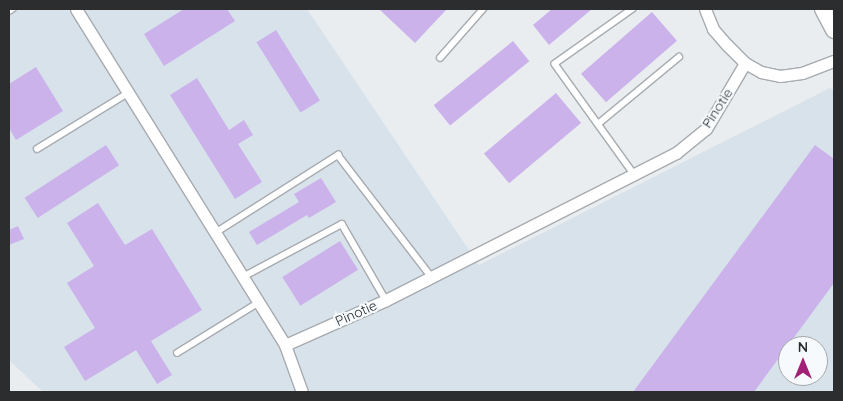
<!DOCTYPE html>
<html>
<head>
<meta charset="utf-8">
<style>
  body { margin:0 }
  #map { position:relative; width:843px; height:401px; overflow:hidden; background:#e9edf0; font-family:Quicksand,sans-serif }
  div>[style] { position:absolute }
  .built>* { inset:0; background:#d8e2eb }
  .building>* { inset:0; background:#cbb2eb; transform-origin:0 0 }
  .roads { filter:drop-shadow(1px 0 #a7abaf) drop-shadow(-1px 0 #a7abaf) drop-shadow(0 1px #a7abaf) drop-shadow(0 -1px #a7abaf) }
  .service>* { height:5.5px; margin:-2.75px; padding:0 2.75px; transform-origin:2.75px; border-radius:2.75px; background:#fff }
  .minor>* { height:11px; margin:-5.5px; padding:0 5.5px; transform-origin:5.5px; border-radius:5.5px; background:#fff }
  .secondary>* { height:16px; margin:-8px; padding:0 8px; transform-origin:8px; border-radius:8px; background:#fff }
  span { translate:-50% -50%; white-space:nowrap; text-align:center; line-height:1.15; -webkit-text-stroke:4.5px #f6fafd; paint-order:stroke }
  .street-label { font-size:14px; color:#2c2d2f }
  .frame { position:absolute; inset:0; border:10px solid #2c2d2f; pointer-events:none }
  .north { position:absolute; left:778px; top:336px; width:50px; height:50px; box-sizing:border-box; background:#f6fafd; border:1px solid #a5a8ab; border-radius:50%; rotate:0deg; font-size:14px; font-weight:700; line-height:20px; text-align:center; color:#2c2d2f }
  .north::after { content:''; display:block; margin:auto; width:18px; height:22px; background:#a02175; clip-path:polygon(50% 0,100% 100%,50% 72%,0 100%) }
</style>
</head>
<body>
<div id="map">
  <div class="built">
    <i style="clip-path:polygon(evenodd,9px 9px,307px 9px,479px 265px,830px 88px,834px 90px,834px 392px,43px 392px,9px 360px,9px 9px,788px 346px,818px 346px,818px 376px,788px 376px,788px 346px)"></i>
  </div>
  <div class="building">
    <i style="clip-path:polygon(184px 9px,227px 9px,235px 21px,164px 66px,144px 34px)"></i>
    <i style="clip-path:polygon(379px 9px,447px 9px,415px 43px)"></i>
    <i style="clip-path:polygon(552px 9px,592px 9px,549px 45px,533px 25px)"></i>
    <i style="left:652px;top:12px;width:38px;height:94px;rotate:49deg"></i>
    <i style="left:276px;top:30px;width:83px;height:23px;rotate:58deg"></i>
    <i style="left:513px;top:41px;width:26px;height:102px;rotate:51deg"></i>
    <i style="clip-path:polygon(36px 67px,63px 111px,16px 140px,9px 128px,9px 84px)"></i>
    <i style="clip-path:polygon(197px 78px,229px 130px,244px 120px,253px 135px,238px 144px,262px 182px,235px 199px,170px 95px)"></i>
    <i style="left:556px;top:93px;width:39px;height:94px;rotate:50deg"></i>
    <i style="left:106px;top:145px;width:24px;height:97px;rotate:57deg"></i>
    <i style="clip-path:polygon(815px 145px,834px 159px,834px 283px,754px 392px,633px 392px)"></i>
    <i style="clip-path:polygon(321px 178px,336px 202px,309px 218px,307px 215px,257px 245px,249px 232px,299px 202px,294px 194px)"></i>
    <i style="clip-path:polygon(98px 203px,125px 245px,152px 229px,202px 310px,151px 341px,172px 375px,157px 384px,136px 350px,85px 381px,64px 347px,95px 328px,67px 283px,94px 266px,67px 223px)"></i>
    <i style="clip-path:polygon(18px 226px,24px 239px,9px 245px,9px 230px)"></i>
    <i style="left:340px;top:241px;width:34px;height:68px;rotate:58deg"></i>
  </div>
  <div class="roads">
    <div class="service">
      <i style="left:633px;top:9px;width:95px;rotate:144.8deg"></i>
      <i style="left:555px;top:64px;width:135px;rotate:54.3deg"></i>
      <i style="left:9px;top:11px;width:4px;rotate:-34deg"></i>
      <i style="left:440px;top:58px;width:65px;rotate:-48.7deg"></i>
      <i style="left:598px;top:124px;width:105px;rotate:-39.6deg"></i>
      <i style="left:37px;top:149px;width:107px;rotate:-31.6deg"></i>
      <i style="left:215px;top:233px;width:146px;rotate:-32.4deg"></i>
      <i style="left:338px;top:155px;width:153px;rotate:52.5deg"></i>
      <i style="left:243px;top:277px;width:112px;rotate:-28.2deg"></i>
      <i style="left:342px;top:224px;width:88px;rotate:59.9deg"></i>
      <i style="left:177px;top:353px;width:95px;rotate:-31.7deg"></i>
    </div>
    <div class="minor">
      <i style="left:76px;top:9px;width:396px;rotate:58.1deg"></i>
      <i style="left:285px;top:345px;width:111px;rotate:-24deg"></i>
      <i style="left:386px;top:300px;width:325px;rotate:-26.9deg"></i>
      <i style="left:676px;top:153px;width:38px;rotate:-39deg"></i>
      <i style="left:706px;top:129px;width:77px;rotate:-59.4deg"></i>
      <i style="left:705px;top:9px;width:22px;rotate:68deg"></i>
      <i style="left:713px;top:29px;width:21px;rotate:49deg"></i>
      <i style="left:727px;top:45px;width:25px;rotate:45deg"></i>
      <i style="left:745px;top:63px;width:18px;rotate:29deg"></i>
      <i style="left:761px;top:72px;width:19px;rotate:12deg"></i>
      <i style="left:780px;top:76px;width:22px;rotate:-8deg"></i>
      <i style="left:802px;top:73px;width:34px;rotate:-21deg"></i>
      <i style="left:285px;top:345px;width:50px;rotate:70.1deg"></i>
    </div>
    <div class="secondary">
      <i style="left:823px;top:9px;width:24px;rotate:62deg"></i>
    </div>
  </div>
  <div class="street-label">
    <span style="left:717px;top:108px;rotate:-57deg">Pinotie</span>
    <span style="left:356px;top:313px;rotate:-24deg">Pinotie</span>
  </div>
  <div class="frame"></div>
  <div class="north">N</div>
</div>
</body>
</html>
